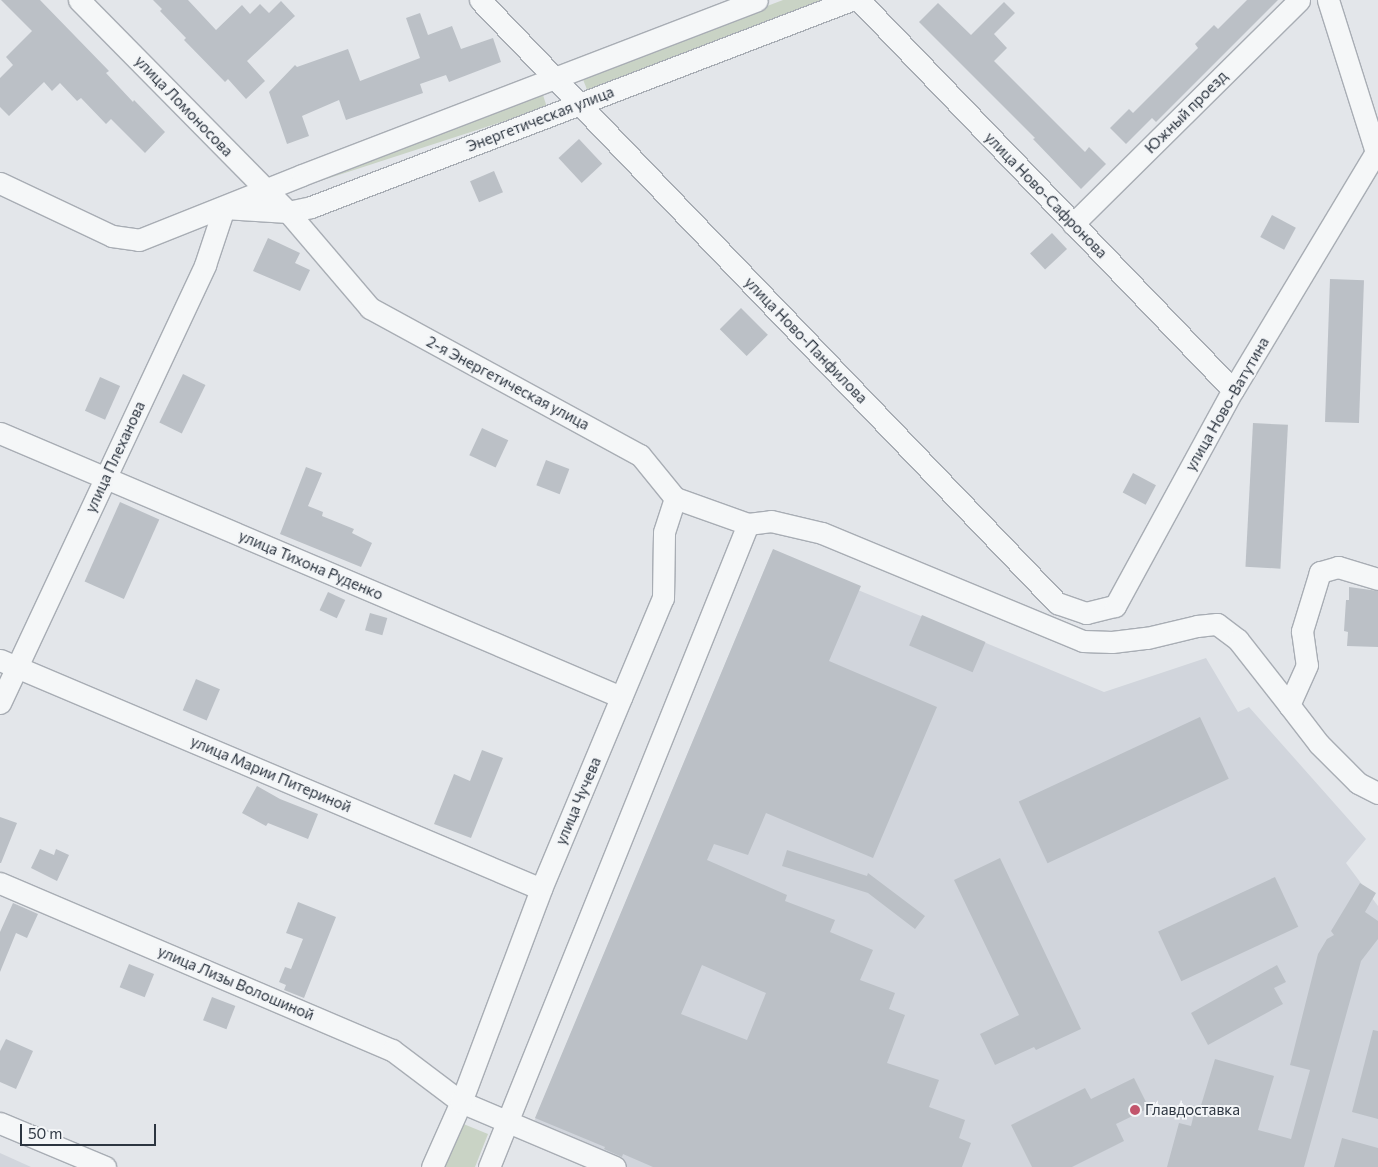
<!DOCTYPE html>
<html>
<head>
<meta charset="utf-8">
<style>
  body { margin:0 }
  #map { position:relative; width:1378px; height:1167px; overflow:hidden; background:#e3e6ea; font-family:Commissioner,sans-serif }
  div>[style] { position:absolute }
  .built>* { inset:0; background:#d1d5dc }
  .green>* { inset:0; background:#c9d3c5; transform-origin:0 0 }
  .building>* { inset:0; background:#bbc0c6; transform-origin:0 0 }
  .roads { filter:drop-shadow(1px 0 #a8adb4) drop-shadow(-1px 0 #a8adb4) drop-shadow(0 1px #a8adb4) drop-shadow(0 -1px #a8adb4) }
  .minor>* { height:21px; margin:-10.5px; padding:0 10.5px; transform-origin:10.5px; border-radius:10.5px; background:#f5f7f8 }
  .dots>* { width:14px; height:14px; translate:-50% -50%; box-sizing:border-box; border:2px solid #f3f5f7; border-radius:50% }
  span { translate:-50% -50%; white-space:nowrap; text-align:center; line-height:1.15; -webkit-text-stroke:4px #f3f5f7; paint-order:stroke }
  .street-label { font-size:15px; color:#2c3540 }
  .poi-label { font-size:15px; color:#2c3540 }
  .left { translate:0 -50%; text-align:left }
  .scale { position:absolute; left:20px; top:1124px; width:136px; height:22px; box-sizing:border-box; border:2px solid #2c3540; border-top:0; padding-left:6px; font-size:15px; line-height:18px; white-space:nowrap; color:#2c3540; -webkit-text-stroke:4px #f3f5f7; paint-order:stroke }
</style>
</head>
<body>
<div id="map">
  <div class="built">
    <i style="clip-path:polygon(771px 554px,1104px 692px,1206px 658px,1238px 712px,1249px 707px,1366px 839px,1346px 863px,1378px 906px,1378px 1167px,621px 1167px,624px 1161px,533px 1124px)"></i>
    <i style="clip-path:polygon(0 1153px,31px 1167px,0 1167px)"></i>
  </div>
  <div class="green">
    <i style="clip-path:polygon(783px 0,826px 0,588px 92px,582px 77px)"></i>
    <i style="left:542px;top:92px;width:16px;height:257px;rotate:72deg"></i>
    <i style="clip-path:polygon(461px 1123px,488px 1134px,475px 1167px,442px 1167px)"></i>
  </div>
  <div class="building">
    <i style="clip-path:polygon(1px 0,40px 0,109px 71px,106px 73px,133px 102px,134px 100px,165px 132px,145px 153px,111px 119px,106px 124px,81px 98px,77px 101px,60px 83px,52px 91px,44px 82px,9px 116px,0 107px,0 78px,13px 65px,6px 57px,32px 31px)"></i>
    <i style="clip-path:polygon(153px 0,188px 0,216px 30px,242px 5px,250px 14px,260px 4px,269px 13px,281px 1px,295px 16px,247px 61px,265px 81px,246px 99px,228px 79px,225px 82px,184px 40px,186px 38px,160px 11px,162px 9px)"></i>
    <i style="clip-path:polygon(1247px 0,1278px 0,1156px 122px,1152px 118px,1126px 144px,1110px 128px,1129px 109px,1133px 113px,1198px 48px,1195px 44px,1214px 25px,1218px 29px)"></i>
    <i style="clip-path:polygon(1004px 2px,1015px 13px,994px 34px,1007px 48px,994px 61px,1085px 152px,1089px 147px,1106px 164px,1081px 189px,1033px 139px,1035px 138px,919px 22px,938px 3px,971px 35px)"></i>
    <i style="clip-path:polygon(420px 13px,428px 35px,452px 26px,461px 49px,493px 38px,501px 62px,449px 82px,446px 75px,420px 84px,423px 93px,346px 120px,339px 100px,302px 116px,309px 136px,287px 144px,269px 92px,295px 65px,297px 67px,348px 49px,360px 81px,420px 58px,406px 18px)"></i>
    <i style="left:579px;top:139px;width:34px;height:28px;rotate:47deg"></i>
    <i style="left:494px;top:171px;width:23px;height:26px;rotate:67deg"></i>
    <i style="left:1272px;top:215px;width:27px;height:25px;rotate:28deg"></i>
    <i style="left:1052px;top:233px;width:22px;height:30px;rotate:47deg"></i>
    <i style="clip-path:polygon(268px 238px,300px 253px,295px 263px,310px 270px,300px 291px,253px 271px)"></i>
    <i style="left:1330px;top:279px;width:34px;height:143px;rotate:2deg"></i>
    <i style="left:741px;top:308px;width:38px;height:30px;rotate:45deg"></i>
    <i style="left:183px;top:374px;width:25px;height:54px;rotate:26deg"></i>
    <i style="left:100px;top:377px;width:22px;height:37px;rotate:24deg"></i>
    <i style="left:1253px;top:423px;width:35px;height:144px;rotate:3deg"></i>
    <i style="left:482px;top:428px;width:29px;height:30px;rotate:25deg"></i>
    <i style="left:546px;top:460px;width:25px;height:27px;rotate:21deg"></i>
    <i style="clip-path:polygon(306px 467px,322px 473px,308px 506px,323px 512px,322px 516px,354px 529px,352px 533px,372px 543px,361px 567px,280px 534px)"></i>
    <i style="left:1133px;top:473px;width:26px;height:22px;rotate:28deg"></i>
    <i style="left:120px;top:502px;width:43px;height:87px;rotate:24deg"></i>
    <i style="clip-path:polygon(evenodd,773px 549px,861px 586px,829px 661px,937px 707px,873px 858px,766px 813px,748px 855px,714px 844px,707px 860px,787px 895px,785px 901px,835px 920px,830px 932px,873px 950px,860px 980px,895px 993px,889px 1009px,905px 1015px,887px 1063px,939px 1080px,929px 1107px,965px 1120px,959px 1138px,971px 1143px,962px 1167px,653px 1167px,623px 1154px,622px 1157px,604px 1149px,605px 1147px,535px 1118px,773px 549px,702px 965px,766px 993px,747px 1040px,681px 1014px,702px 965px)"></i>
    <i style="clip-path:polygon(1349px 587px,1378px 591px,1378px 647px,1347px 646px,1348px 632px,1344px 631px,1346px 600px,1349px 600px)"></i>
    <i style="left:328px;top:592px;width:19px;height:20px;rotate:25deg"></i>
    <i style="left:370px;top:613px;width:18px;height:18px;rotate:16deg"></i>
    <i style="left:922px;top:615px;width:69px;height:33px;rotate:23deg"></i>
    <i style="left:196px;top:679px;width:26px;height:34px;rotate:23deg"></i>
    <i style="left:1200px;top:717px;width:68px;height:200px;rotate:65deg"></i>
    <i style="clip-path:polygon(482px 750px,503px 758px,471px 838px,434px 824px,454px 774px,470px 781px)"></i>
    <i style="clip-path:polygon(257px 786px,280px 799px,318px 814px,308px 839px,268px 823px,266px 826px,242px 813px)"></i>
    <i style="clip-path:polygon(0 817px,17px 823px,1px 863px,0 863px)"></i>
    <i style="clip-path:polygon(40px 849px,54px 855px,56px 849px,69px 855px,57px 881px,31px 868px)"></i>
    <i style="clip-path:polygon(787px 850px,867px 876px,868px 873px,925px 916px,915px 929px,868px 893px,782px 866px)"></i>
    <i style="clip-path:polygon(1000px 858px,1081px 1029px,1036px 1050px,1034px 1047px,995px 1065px,980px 1034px,1019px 1015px,954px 880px)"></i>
    <i style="left:1275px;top:877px;width:55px;height:129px;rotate:65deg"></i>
    <i style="clip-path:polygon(1360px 883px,1376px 893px,1365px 912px,1378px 921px,1378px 939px,1361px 961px,1304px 1167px,1167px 1167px,1179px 1123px,1191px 1126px,1195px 1110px,1199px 1112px,1215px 1059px,1274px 1076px,1258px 1130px,1291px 1139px,1310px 1070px,1290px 1065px,1318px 954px,1327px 939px,1334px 935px,1331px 931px)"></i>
    <i style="clip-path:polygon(298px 902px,336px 917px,304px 998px,284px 990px,286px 985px,279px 982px,285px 967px,291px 969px,303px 939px,286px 933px)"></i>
    <i style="clip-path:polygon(13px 903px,38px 914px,27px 938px,16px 933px,0 972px,0 932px)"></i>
    <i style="left:129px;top:964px;width:27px;height:25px;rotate:22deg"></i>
    <i style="clip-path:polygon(1277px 965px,1286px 982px,1274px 988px,1283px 1004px,1208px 1045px,1191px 1013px)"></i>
    <i style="left:212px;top:997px;width:25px;height:25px;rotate:21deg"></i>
    <i style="clip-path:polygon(1373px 1030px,1378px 1031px,1378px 1119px,1352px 1112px)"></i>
    <i style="clip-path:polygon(6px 1039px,33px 1051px,16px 1089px,0 1082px,0 1051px)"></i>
    <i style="clip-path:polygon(1134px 1078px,1149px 1108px,1116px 1124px,1124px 1141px,1072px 1167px,1032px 1167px,1011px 1125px,1085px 1088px,1091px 1099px)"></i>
    <i style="clip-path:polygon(1342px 1138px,1378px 1148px,1378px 1167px,1334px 1167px)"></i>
  </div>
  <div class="roads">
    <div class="minor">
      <i style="left:79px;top:0;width:298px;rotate:45.4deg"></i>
      <i style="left:288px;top:212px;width:126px;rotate:49.5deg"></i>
      <i style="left:370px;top:308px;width:307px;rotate:28.6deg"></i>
      <i style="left:640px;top:455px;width:55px;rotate:50.9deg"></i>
      <i style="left:675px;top:498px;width:77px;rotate:19.6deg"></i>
      <i style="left:748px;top:524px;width:23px;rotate:-7deg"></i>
      <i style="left:771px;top:521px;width:52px;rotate:13.2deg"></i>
      <i style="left:822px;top:533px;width:282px;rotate:22.5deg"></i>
      <i style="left:1083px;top:641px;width:29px;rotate:2deg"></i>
      <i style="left:1112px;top:642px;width:35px;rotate:-7deg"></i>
      <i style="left:1147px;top:638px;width:51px;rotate:-13.5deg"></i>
      <i style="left:1197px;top:626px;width:20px;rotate:-6deg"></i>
      <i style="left:1217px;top:624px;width:26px;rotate:37deg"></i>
      <i style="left:1238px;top:640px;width:83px;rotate:51.9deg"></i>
      <i style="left:480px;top:0;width:835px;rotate:46.26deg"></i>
      <i style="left:1057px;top:603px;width:31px;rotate:19deg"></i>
      <i style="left:1086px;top:613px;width:30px;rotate:-14deg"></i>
      <i style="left:1115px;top:606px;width:246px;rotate:-61.4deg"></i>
      <i style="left:1233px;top:390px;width:278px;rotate:-59deg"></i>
      <i style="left:859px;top:0;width:540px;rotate:46.2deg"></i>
      <i style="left:1328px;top:0;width:159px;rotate:72.5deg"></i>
      <i style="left:0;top:183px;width:124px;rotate:25.3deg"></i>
      <i style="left:112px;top:236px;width:27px;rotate:8deg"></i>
      <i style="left:139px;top:240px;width:175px;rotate:-21.7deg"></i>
      <i style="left:302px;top:175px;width:487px;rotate:-21deg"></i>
      <i style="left:1073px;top:224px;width:318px;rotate:-44.7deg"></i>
      <i style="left:0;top:433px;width:675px;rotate:23.03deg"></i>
      <i style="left:1378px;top:579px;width:42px;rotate:-163.3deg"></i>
      <i style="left:1338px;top:567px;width:19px;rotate:164deg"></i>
      <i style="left:1320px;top:572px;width:62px;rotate:107deg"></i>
      <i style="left:1302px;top:631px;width:34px;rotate:82deg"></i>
      <i style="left:1307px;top:665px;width:44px;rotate:114.2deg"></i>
      <i style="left:1289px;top:705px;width:49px;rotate:52.4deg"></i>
      <i style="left:1319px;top:744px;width:55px;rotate:45deg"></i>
      <i style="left:1358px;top:783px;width:22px;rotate:27deg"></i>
      <i style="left:0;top:660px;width:587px;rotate:22.94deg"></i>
      <i style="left:0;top:703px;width:484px;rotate:-64.9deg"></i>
      <i style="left:205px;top:265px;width:60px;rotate:-71.6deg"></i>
      <i style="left:224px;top:208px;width:64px;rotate:3.6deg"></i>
      <i style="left:288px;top:212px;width:24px;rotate:-12deg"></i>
      <i style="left:311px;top:207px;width:578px;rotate:-20.97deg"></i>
      <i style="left:0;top:883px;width:426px;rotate:23.1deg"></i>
      <i style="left:392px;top:1050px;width:86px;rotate:37deg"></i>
      <i style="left:461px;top:1102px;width:167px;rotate:22.9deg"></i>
      <i style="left:0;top:1123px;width:114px;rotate:22.7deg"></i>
      <i style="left:432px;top:1167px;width:71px;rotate:-66deg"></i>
      <i style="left:461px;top:1102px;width:228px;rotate:-69.4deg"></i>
      <i style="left:541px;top:889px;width:316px;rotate:-67.3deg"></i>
      <i style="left:663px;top:598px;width:66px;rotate:-89.1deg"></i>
      <i style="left:664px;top:532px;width:36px;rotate:-72deg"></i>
      <i style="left:489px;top:1167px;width:693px;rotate:-68.06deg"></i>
    </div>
  </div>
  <div class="dots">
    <i style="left:1135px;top:1110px;background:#c2556c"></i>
  </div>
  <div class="street-label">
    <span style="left:184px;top:106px;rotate:46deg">улица Ломоносова</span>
    <span style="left:1186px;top:112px;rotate:-45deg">Южный проезд</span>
    <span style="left:540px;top:119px;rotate:-21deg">Энергетическая улица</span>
    <span style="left:1046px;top:195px;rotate:46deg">улица Ново-Сафронова</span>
    <span style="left:806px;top:340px;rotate:46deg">улица Ново-Панфилова</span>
    <span style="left:508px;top:383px;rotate:28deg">2-я Энергетическая улица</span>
    <span style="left:1227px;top:404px;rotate:-60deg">улица Ново-Ватутина</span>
    <span style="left:115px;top:457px;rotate:-65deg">улица Плеханова</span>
    <span style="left:311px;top:565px;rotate:23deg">улица Тихона Руденко</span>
    <span style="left:271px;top:774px;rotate:23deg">улица Марии Питериной</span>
    <span style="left:578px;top:801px;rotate:-67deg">улица Чучева</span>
    <span style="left:236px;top:983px;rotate:23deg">улица Лизы Волошиной</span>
  </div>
  <div class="poi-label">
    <span class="left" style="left:1145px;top:1110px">Главдоставка</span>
  </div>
  <div class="scale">50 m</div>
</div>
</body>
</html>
